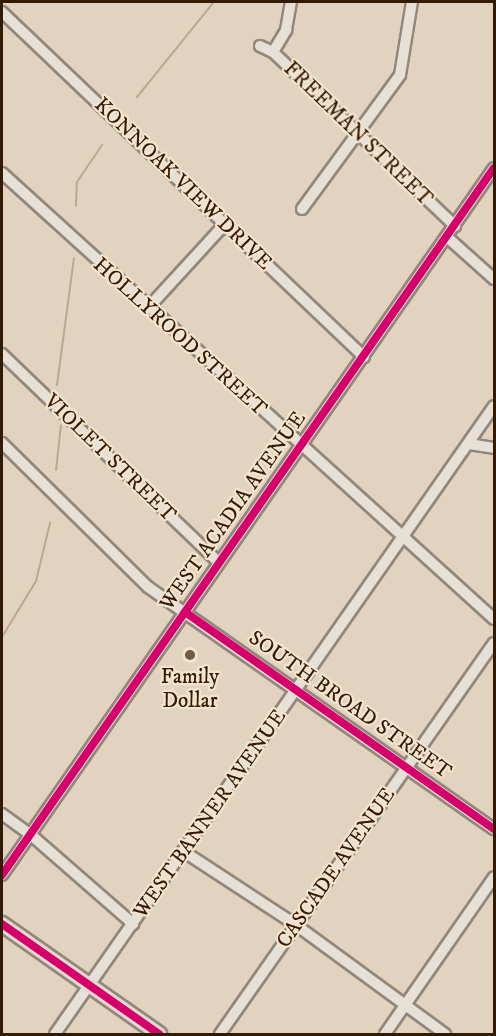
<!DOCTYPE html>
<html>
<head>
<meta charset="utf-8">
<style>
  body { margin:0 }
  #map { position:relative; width:496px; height:1036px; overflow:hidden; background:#e1d3c0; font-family:"IM FELL DW Pica",serif }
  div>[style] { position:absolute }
  .stream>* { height:2px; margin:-1px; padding:0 1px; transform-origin:1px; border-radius:1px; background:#bda88e }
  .roads { filter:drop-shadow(2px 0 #92877a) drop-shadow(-2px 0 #92877a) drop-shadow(0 2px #92877a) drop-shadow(0 -2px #92877a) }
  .minor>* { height:10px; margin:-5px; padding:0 5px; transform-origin:5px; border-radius:5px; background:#e7e0d6 }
  .major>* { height:14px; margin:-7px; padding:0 7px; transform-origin:7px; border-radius:7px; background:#e3dbcf }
  .cycleway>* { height:8px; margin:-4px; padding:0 4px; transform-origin:4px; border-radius:4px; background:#d6006c }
  .dots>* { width:16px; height:16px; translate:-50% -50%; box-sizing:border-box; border:3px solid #f4e4ce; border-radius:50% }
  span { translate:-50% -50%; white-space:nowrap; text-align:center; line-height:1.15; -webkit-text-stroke:4.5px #f4e4ce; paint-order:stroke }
  .street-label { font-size:21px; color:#331a05 }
  .poi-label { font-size:21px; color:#331a05 }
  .frame { position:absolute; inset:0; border:3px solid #331a05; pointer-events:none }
</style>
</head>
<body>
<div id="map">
  <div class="stream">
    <i style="left:137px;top:97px;width:122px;rotate:-51deg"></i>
    <i style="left:76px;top:206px;width:24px;rotate:-88deg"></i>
    <i style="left:77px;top:182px;width:45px;rotate:-56deg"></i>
    <i style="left:57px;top:385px;width:128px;rotate:-82.4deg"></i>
    <i style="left:56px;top:470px;width:45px;rotate:-83.7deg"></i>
    <i style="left:2px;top:637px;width:66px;rotate:-58.7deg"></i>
    <i style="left:36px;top:581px;width:60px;rotate:-76.4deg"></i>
  </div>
  <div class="roads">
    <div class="minor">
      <i style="left:2px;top:12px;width:500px;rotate:43.62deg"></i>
      <i style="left:260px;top:46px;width:14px;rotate:25deg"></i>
      <i style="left:273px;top:52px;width:252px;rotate:43.7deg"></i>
      <i style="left:273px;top:52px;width:26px;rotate:-59deg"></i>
      <i style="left:286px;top:30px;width:28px;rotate:-80deg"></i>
      <i style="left:2px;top:173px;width:664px;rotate:42.19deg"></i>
      <i style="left:302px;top:209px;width:166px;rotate:-53.8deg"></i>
      <i style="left:400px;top:75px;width:74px;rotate:-80.7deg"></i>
      <i style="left:447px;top:237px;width:63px;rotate:41.8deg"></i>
      <i style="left:148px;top:308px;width:114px;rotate:-47.5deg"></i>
      <i style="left:2px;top:354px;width:301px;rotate:43.9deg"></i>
      <i style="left:2px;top:443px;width:205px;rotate:44.6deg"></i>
      <i style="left:148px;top:587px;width:422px;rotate:35deg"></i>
      <i style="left:469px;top:444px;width:25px;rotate:9deg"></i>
      <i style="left:2px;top:814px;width:34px;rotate:36deg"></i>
      <i style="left:30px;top:834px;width:137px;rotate:41.1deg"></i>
      <i style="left:183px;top:851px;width:135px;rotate:33.2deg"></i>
      <i style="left:296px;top:925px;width:185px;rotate:36.2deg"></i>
      <i style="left:2px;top:875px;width:861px;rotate:-55.17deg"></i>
      <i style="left:55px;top:1034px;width:766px;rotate:-55.04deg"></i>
      <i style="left:220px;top:1034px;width:477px;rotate:-55deg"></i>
      <i style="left:385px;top:1034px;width:191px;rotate:-55.2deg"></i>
    </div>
    <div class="major">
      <i style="left:2px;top:924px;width:192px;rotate:35deg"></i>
    </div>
  </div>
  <div class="cycleway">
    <i style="left:185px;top:612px;width:378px;rotate:35.1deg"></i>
    <i style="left:2px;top:875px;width:861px;rotate:-55.17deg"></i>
    <i style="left:2px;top:924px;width:192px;rotate:35deg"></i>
  </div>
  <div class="dots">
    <i style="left:190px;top:655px;background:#705b46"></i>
  </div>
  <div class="street-label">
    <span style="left:358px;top:134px;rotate:44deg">FREEMAN STREET</span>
    <span style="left:183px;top:184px;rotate:44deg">KONNOAK VIEW DRIVE</span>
    <span style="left:180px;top:337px;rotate:42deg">HOLLYROOD STREET</span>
    <span style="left:110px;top:458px;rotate:44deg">VIOLET STREET</span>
    <span style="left:233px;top:511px;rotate:-55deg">WEST ACADIA AVENUE</span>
    <span style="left:350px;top:705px;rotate:35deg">SOUTH BROAD STREET</span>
    <span style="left:210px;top:814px;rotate:-55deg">WEST BANNER AVENUE</span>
    <span style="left:336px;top:868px;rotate:-55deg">CASCADE AVENUE</span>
  </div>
  <div class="poi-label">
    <span style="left:190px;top:689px">Family<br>Dollar</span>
  </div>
  <div class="frame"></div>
</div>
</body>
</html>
